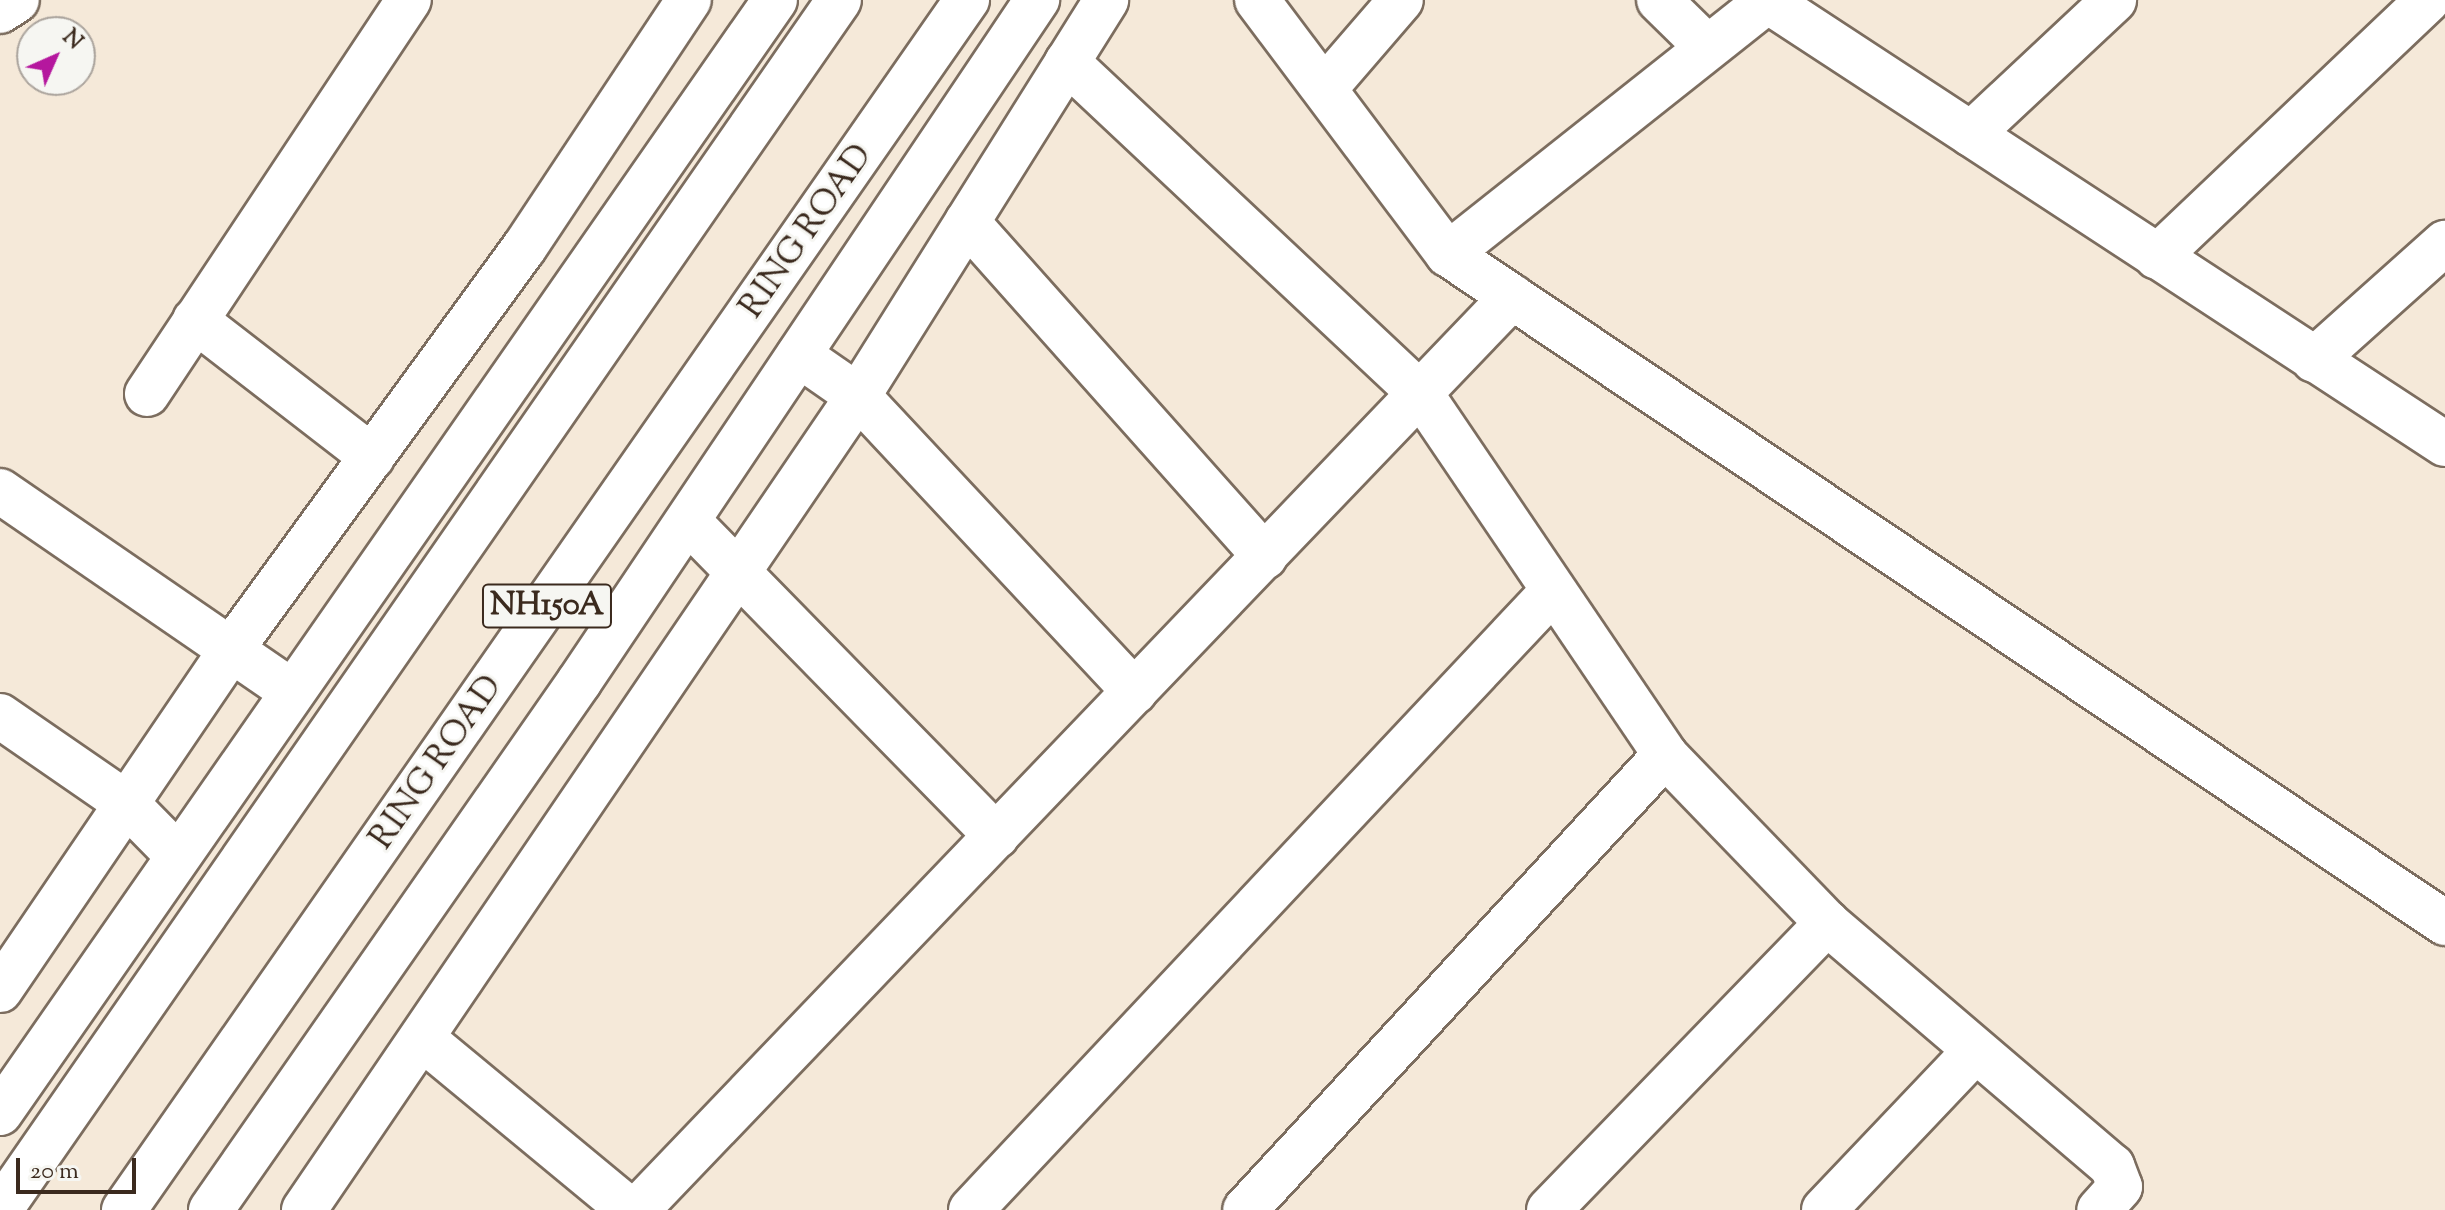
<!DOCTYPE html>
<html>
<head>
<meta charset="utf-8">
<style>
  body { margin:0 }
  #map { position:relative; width:2445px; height:1210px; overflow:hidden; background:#f5e9d9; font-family:"Sorts Mill Goudy",serif }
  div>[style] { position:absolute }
  .roads { filter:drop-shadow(2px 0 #7c6d5f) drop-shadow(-2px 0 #7c6d5f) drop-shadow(0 2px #7c6d5f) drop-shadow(0 -2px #7c6d5f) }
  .minor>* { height:44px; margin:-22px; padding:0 22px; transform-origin:22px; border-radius:22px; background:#fff }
  .highway>* { height:44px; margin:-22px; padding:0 22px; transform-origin:22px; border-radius:22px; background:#fff }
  span { translate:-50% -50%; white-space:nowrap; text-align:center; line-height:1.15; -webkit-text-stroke:6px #f6f6f2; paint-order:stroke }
  .shield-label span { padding:2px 6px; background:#f6f6f2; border:2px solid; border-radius:6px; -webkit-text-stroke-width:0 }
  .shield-label { font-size:32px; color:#3b2a1e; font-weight:700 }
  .street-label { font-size:34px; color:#3b2a1e }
  .north { position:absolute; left:16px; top:16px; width:80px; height:80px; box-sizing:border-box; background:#f6f6f2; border:2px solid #aba49d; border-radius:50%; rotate:45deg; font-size:22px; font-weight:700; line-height:32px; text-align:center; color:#3b2a1e }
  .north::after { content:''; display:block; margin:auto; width:28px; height:36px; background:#b5179e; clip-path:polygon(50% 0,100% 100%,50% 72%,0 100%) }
  .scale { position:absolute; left:16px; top:1158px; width:120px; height:36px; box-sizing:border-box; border:4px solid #3b2a1e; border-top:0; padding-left:10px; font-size:24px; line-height:28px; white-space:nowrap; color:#3b2a1e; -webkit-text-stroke:6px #f6f6f2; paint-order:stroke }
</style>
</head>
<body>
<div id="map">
  <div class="roads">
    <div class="minor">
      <i style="left:1257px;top:0;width:318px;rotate:53.1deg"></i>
      <i style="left:1448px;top:254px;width:1201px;rotate:33.86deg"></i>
      <i style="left:1659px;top:0;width:67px;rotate:44.4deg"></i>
      <i style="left:1768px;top:1px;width:809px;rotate:33.2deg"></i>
      <i style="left:0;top:11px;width:20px;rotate:-33deg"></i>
      <i style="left:1067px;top:62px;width:485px;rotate:43.2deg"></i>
      <i style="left:1421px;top:394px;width:436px;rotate:55.9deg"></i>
      <i style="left:1665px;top:755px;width:619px;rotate:132.71deg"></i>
      <i style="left:1325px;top:88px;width:116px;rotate:-49.2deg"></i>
      <i style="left:1971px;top:134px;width:196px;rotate:-43.1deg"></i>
      <i style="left:967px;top:222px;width:448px;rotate:48.3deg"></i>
      <i style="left:1448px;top:254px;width:409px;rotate:-38.4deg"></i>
      <i style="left:2157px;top:257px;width:373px;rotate:-43.5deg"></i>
      <i style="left:195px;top:320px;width:224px;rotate:37.7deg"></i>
      <i style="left:799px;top:355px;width:72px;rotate:34.8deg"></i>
      <i style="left:858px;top:396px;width:405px;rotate:46.9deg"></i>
      <i style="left:2314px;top:360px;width:176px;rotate:-41.8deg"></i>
      <i style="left:147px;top:394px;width:473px;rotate:-56.4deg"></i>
      <i style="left:0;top:491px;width:354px;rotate:34.5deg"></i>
      <i style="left:688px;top:521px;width:441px;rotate:45.6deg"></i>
      <i style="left:0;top:716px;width:153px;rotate:34.6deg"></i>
      <i style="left:126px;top:803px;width:74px;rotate:45.5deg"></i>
      <i style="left:1665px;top:755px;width:233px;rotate:46deg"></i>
      <i style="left:1827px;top:923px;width:375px;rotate:40.5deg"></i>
      <i style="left:2112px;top:1166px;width:22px;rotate:69deg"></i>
      <i style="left:2120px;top:1187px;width:31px;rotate:132deg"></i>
      <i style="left:0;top:990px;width:410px;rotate:-55.8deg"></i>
      <i style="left:230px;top:651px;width:499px;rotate:-53.9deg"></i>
      <i style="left:524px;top:248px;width:298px;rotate:-56.4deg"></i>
      <i style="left:423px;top:1039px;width:268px;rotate:39.6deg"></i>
      <i style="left:0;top:1113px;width:1356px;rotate:-55.15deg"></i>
      <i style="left:211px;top:1210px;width:644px;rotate:-55.12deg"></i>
      <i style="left:579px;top:682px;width:822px;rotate:-56.12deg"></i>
      <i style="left:304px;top:1210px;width:985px;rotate:-55.76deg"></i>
      <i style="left:858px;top:396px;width:467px;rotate:-57.9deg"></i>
      <i style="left:637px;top:1210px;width:1265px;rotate:-46.22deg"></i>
      <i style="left:971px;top:1210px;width:845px;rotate:-46.77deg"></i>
      <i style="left:1549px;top:1210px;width:400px;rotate:-45.9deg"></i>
      <i style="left:1824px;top:1210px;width:215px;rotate:-46.5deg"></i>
    </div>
    <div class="highway">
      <i style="left:0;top:1210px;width:1472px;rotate:-55.26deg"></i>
      <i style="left:124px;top:1210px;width:1475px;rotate:-55.14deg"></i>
    </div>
  </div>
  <div class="shield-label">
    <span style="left:547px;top:606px">NH150A</span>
  </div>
  <div class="street-label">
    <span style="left:807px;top:232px;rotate:-55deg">RING ROAD</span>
    <span style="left:437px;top:763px;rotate:-55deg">RING ROAD</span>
  </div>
  <div class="north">N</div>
  <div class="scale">20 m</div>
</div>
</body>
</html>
